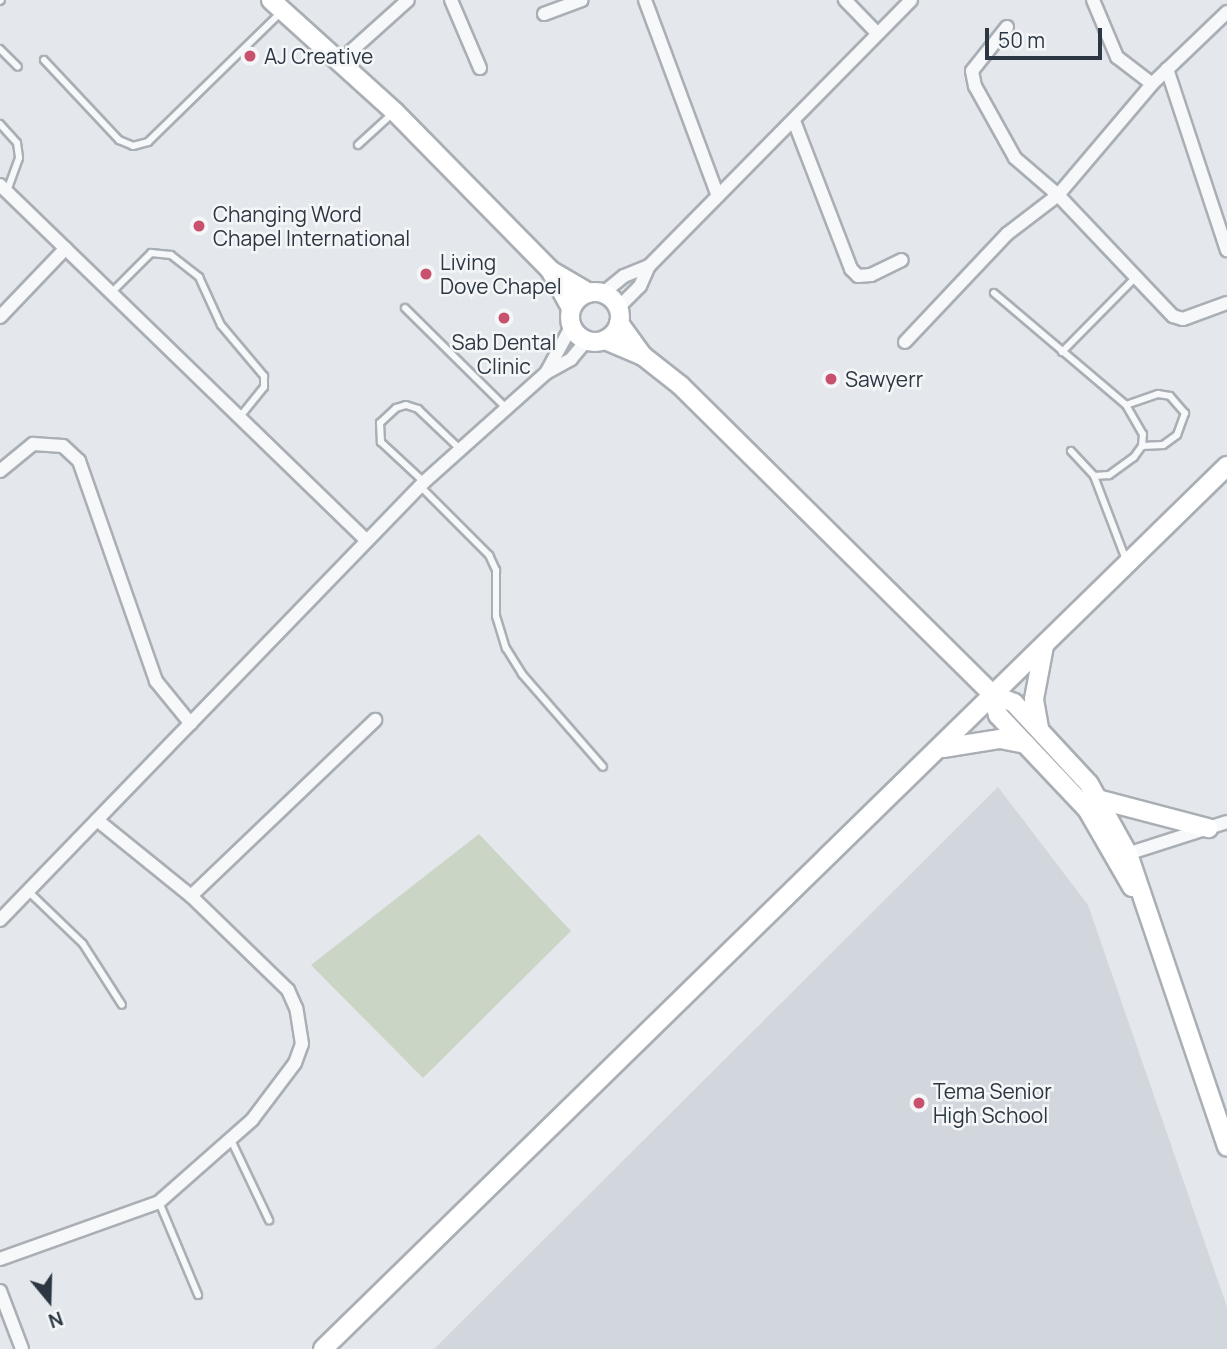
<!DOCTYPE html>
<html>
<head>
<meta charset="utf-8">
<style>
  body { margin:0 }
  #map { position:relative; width:1227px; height:1349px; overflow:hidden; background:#e4e7eb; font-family:Manrope,sans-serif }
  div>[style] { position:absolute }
  .built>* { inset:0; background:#d2d7dd }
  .green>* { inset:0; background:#cbd5c6 }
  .roads { filter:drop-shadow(2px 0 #a9afb5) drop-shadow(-2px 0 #a9afb5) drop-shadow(0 2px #a9afb5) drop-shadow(0 -2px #a9afb5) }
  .lane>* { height:6px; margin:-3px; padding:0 3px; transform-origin:3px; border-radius:3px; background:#f7f8f9 }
  .street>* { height:12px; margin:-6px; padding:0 6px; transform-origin:6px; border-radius:6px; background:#f7f8f9 }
  .secondary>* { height:18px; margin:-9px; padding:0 9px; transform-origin:9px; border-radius:9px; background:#fff }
  .secondary>.ring { margin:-9px; padding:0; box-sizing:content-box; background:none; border:18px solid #fff; border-radius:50% }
  .dots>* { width:19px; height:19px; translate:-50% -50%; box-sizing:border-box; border:4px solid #f4f6f8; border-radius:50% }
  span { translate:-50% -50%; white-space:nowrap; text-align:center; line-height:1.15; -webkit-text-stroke:5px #f4f6f8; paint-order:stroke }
  .poi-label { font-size:21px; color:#2c3743 }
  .left { translate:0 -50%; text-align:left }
  .north { position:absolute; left:14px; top:1265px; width:70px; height:70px; -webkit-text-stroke:5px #f4f6f8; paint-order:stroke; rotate:161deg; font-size:19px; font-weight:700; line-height:28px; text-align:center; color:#2c3743 }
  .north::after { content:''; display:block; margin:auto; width:24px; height:32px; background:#2c3743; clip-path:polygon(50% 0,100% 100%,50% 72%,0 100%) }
  .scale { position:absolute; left:985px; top:28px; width:117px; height:32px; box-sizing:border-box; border:4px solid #2c3743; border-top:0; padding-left:9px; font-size:21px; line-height:24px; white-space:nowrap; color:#2c3743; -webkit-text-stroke:5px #f4f6f8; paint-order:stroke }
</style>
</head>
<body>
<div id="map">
  <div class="built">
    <i style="clip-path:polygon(998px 787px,1088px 905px,1227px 1307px,1227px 1349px,434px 1349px)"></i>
  </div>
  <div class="green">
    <i style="clip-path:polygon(479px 834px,571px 931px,423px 1078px,311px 965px)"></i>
  </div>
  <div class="roads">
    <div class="lane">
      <i style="left:0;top:1px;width:1px;rotate:-45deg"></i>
      <i style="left:0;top:49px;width:25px;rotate:45deg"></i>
      <i style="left:44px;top:60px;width:110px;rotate:46.8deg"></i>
      <i style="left:119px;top:140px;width:15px;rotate:23deg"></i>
      <i style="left:133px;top:146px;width:16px;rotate:-15deg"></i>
      <i style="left:148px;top:142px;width:186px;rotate:-44.3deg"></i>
      <i style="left:0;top:124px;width:25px;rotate:48deg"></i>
      <i style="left:17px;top:143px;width:15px;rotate:82deg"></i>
      <i style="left:19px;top:158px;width:35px;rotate:110deg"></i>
      <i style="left:358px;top:145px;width:47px;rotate:-42.4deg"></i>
      <i style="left:113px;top:291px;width:54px;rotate:-45deg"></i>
      <i style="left:151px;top:253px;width:20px;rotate:6deg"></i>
      <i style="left:171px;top:255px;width:36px;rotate:38deg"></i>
      <i style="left:199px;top:277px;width:53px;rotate:65.4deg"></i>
      <i style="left:221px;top:325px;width:67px;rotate:49.9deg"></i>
      <i style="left:264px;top:376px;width:11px;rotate:90deg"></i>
      <i style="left:264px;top:387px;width:38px;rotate:129deg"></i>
      <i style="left:994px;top:293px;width:173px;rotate:40.3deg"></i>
      <i style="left:1126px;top:405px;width:34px;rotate:60deg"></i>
      <i style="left:1143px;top:434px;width:12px;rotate:95deg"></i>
      <i style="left:1142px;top:446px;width:14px;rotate:126deg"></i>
      <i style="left:1134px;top:457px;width:31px;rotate:144deg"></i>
      <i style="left:1109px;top:475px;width:15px;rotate:176deg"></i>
      <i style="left:405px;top:308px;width:142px;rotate:44.7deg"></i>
      <i style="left:1062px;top:352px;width:104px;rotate:-45.4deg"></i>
      <i style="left:1126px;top:405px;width:34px;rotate:-19deg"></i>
      <i style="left:1158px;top:394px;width:12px;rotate:9deg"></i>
      <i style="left:1170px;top:396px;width:23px;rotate:49deg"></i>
      <i style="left:1185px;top:413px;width:23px;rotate:110deg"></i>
      <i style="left:1177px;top:435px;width:17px;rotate:144deg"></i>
      <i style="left:1163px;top:445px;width:21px;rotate:177deg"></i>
      <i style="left:1071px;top:451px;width:34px;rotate:47deg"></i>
      <i style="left:1094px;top:476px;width:90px;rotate:69.1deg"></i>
      <i style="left:424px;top:482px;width:59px;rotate:-137.1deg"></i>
      <i style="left:381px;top:442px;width:19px;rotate:-93deg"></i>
      <i style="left:380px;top:423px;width:22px;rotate:-43deg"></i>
      <i style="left:396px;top:408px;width:10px;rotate:-17deg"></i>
      <i style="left:406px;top:405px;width:13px;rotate:18deg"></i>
      <i style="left:418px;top:409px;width:57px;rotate:43.6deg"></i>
      <i style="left:420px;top:486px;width:98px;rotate:45deg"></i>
      <i style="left:489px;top:555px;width:17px;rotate:65deg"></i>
      <i style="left:496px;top:570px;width:46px;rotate:90deg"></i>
      <i style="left:496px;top:616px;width:34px;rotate:73deg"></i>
      <i style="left:506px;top:648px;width:31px;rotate:58deg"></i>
      <i style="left:522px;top:674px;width:123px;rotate:48.9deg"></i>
      <i style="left:28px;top:891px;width:76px;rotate:43.9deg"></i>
      <i style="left:83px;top:944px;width:72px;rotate:57.4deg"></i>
      <i style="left:231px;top:1140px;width:89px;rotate:64.6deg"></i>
      <i style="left:159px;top:1202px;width:101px;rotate:67.2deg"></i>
    </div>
    <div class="street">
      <i style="left:451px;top:0;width:74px;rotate:66.9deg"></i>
      <i style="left:645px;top:0;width:209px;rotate:69.6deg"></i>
      <i style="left:845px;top:0;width:46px;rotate:45.9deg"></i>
      <i style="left:1093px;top:0;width:62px;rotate:67.2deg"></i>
      <i style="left:1117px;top:57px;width:44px;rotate:37.6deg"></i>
      <i style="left:544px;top:14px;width:40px;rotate:-20.2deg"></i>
      <i style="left:1007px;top:27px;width:56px;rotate:128.5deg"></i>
      <i style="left:972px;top:71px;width:15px;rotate:79deg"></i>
      <i style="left:975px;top:86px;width:82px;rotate:60.9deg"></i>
      <i style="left:1015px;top:158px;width:57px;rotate:40.7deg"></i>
      <i style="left:1058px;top:195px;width:167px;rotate:46.5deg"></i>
      <i style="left:1173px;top:316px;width:10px;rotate:17deg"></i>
      <i style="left:1183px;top:319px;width:47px;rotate:-20deg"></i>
      <i style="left:340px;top:61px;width:91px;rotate:-41.9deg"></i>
      <i style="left:1167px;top:69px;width:191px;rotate:71.7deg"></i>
      <i style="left:794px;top:121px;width:159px;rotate:68.9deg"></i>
      <i style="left:851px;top:269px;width:10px;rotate:45deg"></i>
      <i style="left:858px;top:276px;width:13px;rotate:-4deg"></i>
      <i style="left:871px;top:275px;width:34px;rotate:-26deg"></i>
      <i style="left:0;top:185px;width:511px;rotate:44.13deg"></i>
      <i style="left:603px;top:293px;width:27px;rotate:-39deg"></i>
      <i style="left:624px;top:276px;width:27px;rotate:-22deg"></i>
      <i style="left:618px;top:308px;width:31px;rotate:-45deg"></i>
      <i style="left:640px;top:286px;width:22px;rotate:-66deg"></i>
      <i style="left:649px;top:266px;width:373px;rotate:-45.4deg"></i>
      <i style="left:0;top:317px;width:95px;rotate:-46.3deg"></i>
      <i style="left:905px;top:342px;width:149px;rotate:-46.6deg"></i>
      <i style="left:1007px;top:234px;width:64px;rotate:-37.4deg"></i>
      <i style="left:1058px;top:195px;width:145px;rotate:-49.7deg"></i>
      <i style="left:1152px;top:84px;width:104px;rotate:-43.8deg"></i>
      <i style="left:546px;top:373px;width:52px;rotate:-61.5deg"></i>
      <i style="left:0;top:471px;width:43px;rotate:-39.3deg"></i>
      <i style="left:33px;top:444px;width:30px;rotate:4deg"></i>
      <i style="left:63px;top:446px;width:22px;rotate:43deg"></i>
      <i style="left:79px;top:461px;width:233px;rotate:70.7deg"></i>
      <i style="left:156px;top:681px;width:55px;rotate:50.9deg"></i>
      <i style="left:1121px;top:856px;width:111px;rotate:-17.8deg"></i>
      <i style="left:191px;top:896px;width:255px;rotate:-43.7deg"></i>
      <i style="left:0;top:920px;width:610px;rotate:-45.93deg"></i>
      <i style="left:424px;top:482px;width:164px;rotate:-41.8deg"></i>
      <i style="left:546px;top:373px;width:29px;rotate:-29deg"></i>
      <i style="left:571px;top:359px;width:23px;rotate:-50deg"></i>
      <i style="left:0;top:1259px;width:169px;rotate:-19.7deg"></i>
      <i style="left:159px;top:1202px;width:124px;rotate:-41.4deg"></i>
      <i style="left:252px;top:1120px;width:71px;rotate:-53deg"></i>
      <i style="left:295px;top:1063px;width:20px;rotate:-70deg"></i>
      <i style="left:302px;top:1044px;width:36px;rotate:-99deg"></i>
      <i style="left:296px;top:1008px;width:20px;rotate:-114deg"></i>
      <i style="left:288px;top:990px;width:135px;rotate:-135.9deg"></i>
      <i style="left:191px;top:896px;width:121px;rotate:-141deg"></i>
      <i style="left:0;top:1291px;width:62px;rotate:69.2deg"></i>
    </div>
    <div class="secondary">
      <i style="left:271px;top:0;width:167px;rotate:42.1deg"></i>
      <i style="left:395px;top:112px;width:221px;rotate:45.5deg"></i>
      <i style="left:550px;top:270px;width:43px;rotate:61.1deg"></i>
      <i style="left:550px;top:270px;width:45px;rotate:30.5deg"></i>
      <i class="ring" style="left:570px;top:292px;width:32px;height:32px"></i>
      <i style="left:619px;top:323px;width:41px;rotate:54deg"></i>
      <i style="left:605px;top:340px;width:41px;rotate:22.8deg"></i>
      <i style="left:643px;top:356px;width:47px;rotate:38.1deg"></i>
      <i style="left:680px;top:385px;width:439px;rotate:44.7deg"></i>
      <i style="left:992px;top:694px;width:24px;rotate:22deg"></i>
      <i style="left:1014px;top:703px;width:110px;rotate:47.2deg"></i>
      <i style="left:1089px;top:784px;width:80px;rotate:60.9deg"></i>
      <i style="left:1128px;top:854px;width:309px;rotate:71.3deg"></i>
      <i style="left:992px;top:694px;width:22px;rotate:74deg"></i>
      <i style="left:998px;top:715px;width:129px;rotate:46.6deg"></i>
      <i style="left:1087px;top:809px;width:90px;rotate:60deg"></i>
      <i style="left:1039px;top:728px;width:29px;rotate:-100deg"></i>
      <i style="left:1034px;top:699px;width:54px;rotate:-79.3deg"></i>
      <i style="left:943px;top:748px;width:58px;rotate:-9deg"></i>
      <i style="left:1000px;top:739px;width:26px;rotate:11deg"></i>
      <i style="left:1101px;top:800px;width:111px;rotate:14.7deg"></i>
      <i style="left:323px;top:1349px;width:1264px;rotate:-44.33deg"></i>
    </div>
  </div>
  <div class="dots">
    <i style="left:250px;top:56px;background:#c8516e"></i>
    <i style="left:199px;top:226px;background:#c8516e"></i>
    <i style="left:426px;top:274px;background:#c8516e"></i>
    <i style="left:504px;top:318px;background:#c8516e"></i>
    <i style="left:831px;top:379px;background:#c8516e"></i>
    <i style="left:919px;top:1103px;background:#c8516e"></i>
  </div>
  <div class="poi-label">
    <span class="left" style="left:264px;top:56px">AJ Creative</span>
    <span class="left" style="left:213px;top:226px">Changing Word<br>Chapel International</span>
    <span class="left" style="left:440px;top:274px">Living<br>Dove Chapel</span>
    <span style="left:504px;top:354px">Sab Dental<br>Clinic</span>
    <span class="left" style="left:845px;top:379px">Sawyerr</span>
    <span class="left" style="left:933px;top:1103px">Tema Senior<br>High School</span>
  </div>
  <div class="north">N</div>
  <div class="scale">50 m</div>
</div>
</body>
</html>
